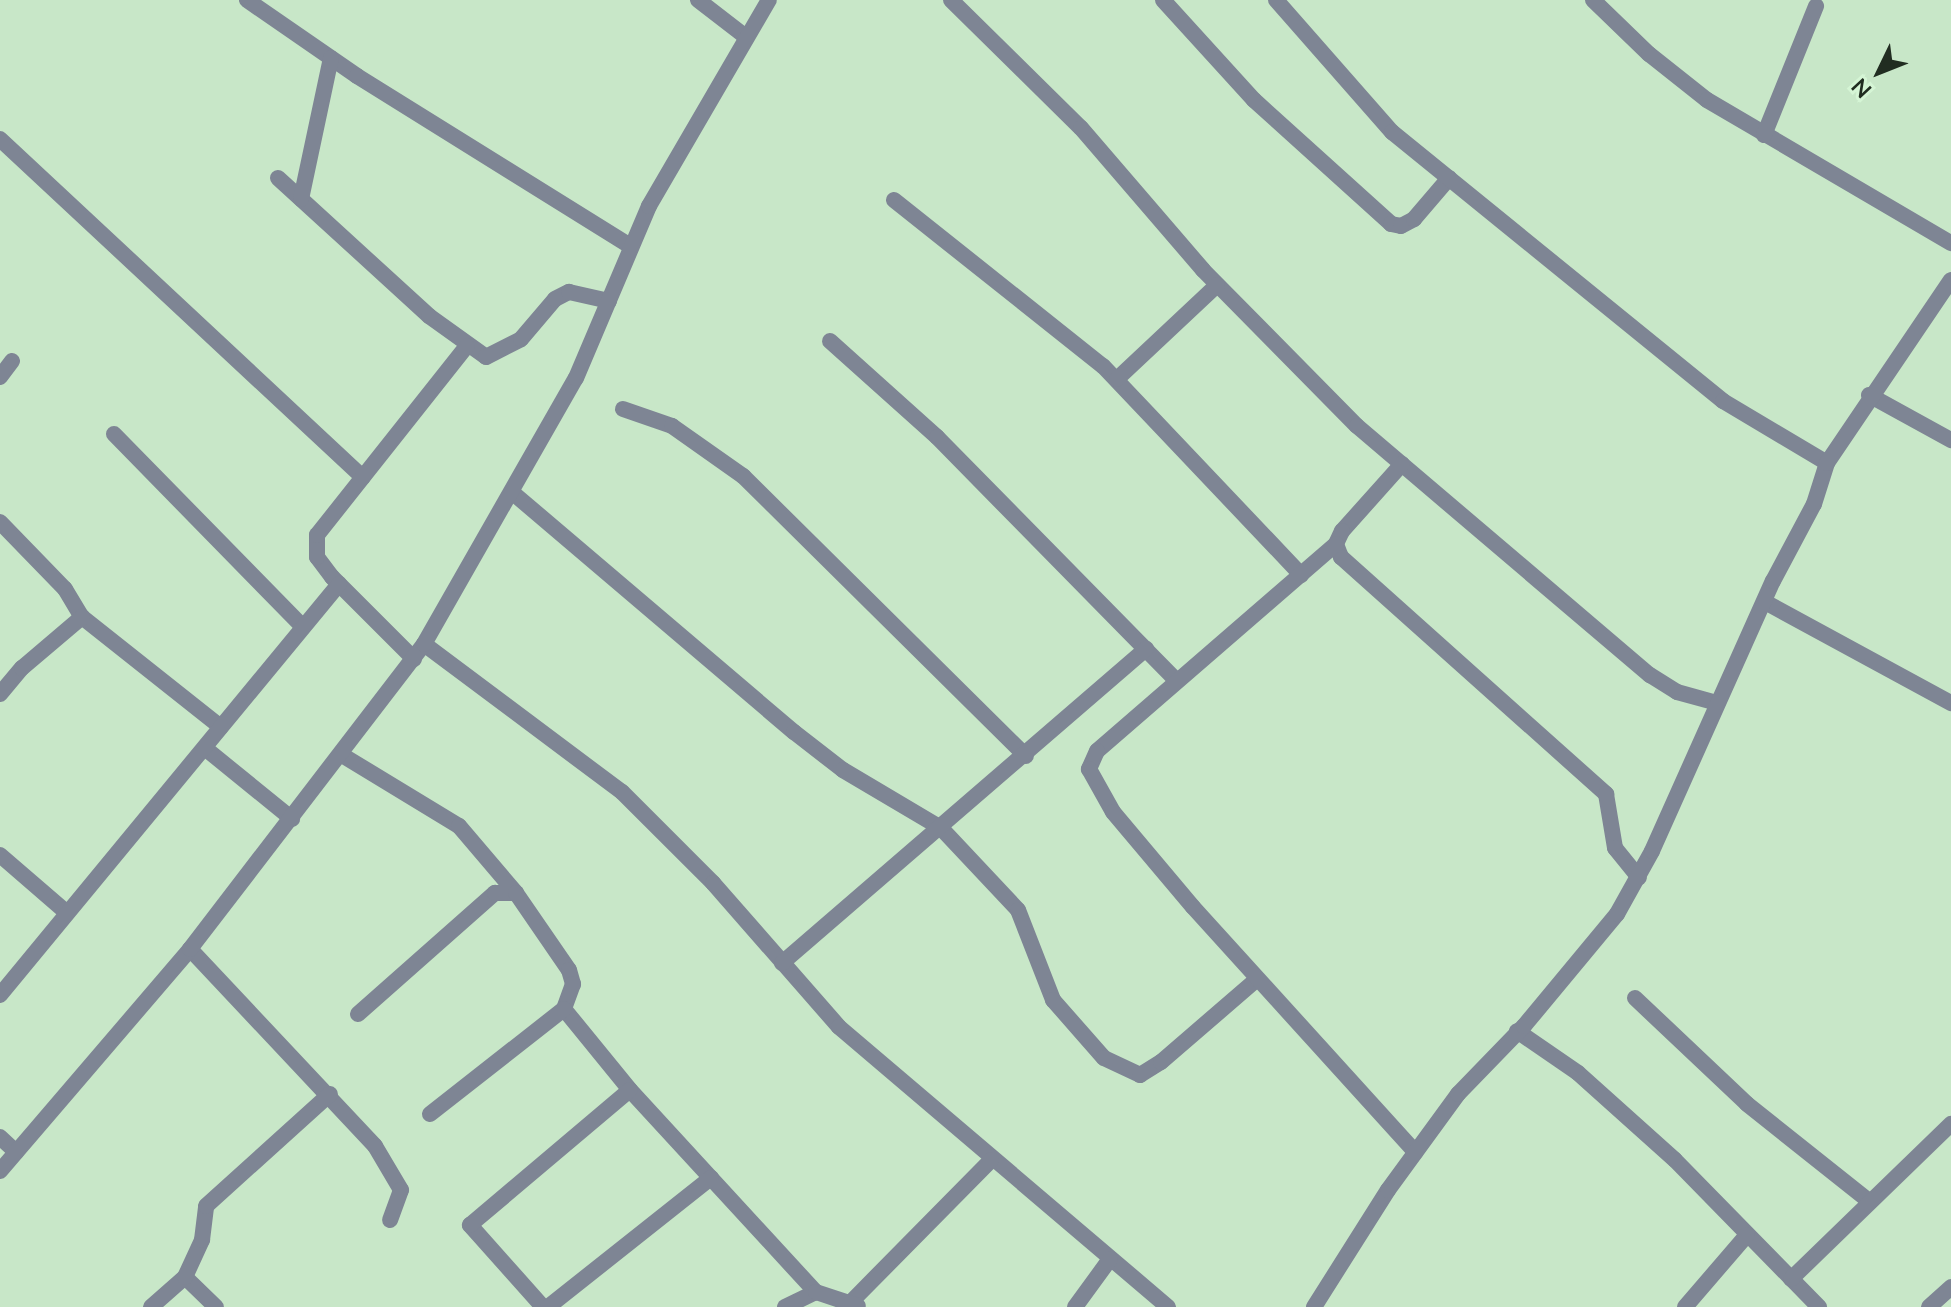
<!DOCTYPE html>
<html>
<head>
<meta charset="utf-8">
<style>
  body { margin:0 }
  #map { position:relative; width:1951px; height:1307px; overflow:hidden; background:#c8e7c8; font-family:Lato,sans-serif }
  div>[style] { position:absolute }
  .street>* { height:16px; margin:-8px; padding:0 8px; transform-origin:8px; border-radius:8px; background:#7e8594 }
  span { translate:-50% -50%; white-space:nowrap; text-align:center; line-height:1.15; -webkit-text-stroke:8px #d5f5d5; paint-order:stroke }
  .north { position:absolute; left:1839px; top:32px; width:80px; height:80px; -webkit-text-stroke:6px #d5f5d5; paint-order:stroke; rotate:227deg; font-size:22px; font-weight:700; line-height:32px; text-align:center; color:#212d21 }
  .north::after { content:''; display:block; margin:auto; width:28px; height:36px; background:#212d21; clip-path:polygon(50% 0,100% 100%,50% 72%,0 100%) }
</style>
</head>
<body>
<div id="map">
  <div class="street">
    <i style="left:247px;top:0;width:134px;rotate:34.6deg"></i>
    <i style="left:357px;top:76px;width:322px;rotate:31.9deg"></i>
    <i style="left:698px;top:0;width:61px;rotate:37.6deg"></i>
    <i style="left:951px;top:0;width:182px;rotate:44.6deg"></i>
    <i style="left:1081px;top:128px;width:187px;rotate:49.3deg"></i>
    <i style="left:1203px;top:270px;width:219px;rotate:45.4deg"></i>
    <i style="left:1357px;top:426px;width:385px;rotate:40.4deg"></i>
    <i style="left:1650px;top:675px;width:32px;rotate:32deg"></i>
    <i style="left:1677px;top:692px;width:41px;rotate:15.4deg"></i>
    <i style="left:1163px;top:0;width:135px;rotate:47.7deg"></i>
    <i style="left:1254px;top:100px;width:185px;rotate:42.1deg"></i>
    <i style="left:1391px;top:224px;width:10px;rotate:11deg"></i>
    <i style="left:1401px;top:226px;width:15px;rotate:-28deg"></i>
    <i style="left:1414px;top:219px;width:54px;rotate:-49.5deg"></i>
    <i style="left:1276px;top:0;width:176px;rotate:48.7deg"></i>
    <i style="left:1392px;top:132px;width:427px;rotate:39.1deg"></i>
    <i style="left:1723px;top:401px;width:121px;rotate:30.8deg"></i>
    <i style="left:1593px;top:0;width:78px;rotate:44deg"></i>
    <i style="left:1649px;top:54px;width:74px;rotate:38.4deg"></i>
    <i style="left:1707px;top:100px;width:283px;rotate:30.4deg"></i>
    <i style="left:1764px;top:135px;width:139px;rotate:-68deg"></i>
    <i style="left:0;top:139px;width:496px;rotate:43deg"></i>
    <i style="left:278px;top:178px;width:205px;rotate:42.4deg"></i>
    <i style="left:429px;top:316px;width:70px;rotate:35.7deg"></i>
    <i style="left:486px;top:357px;width:39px;rotate:-27deg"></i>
    <i style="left:521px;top:339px;width:52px;rotate:-49.6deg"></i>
    <i style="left:555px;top:299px;width:16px;rotate:-27deg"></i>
    <i style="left:569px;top:292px;width:41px;rotate:12.7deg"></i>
    <i style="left:301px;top:199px;width:144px;rotate:-78deg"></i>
    <i style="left:894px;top:200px;width:267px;rotate:38.5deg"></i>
    <i style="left:1103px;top:366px;width:288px;rotate:46.5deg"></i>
    <i style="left:830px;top:341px;width:144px;rotate:41.9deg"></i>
    <i style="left:937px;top:437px;width:342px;rotate:45.5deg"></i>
    <i style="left:0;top:377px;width:20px;rotate:-53deg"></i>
    <i style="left:1117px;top:379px;width:137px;rotate:-43.2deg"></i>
    <i style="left:1869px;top:395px;width:94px;rotate:28.8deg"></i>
    <i style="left:623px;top:409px;width:52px;rotate:19.1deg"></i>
    <i style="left:672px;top:426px;width:87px;rotate:35.2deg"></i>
    <i style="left:743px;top:476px;width:398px;rotate:44.7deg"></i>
    <i style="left:114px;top:434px;width:270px;rotate:45.6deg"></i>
    <i style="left:1402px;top:464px;width:90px;rotate:131.8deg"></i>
    <i style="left:1342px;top:531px;width:14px;rotate:115deg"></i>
    <i style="left:1336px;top:544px;width:14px;rotate:69deg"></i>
    <i style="left:1341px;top:557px;width:356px;rotate:41.8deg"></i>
    <i style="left:1606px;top:794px;width:55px;rotate:80.5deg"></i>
    <i style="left:1615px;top:848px;width:38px;rotate:51deg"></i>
    <i style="left:513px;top:493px;width:369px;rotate:40.4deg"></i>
    <i style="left:794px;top:732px;width:62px;rotate:37.8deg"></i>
    <i style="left:843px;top:770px;width:114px;rotate:30.6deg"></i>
    <i style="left:941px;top:828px;width:112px;rotate:46.8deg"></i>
    <i style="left:1018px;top:910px;width:97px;rotate:68.7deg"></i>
    <i style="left:1053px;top:1000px;width:77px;rotate:48.7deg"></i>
    <i style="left:1104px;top:1058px;width:40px;rotate:25deg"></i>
    <i style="left:1140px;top:1075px;width:25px;rotate:-32deg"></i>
    <i style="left:1161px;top:1062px;width:127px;rotate:-40.8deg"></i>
    <i style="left:0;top:522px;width:93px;rotate:45.9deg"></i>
    <i style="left:65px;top:589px;width:33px;rotate:59deg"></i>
    <i style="left:82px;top:617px;width:177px;rotate:38.4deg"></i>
    <i style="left:1336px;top:544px;width:316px;rotate:139.1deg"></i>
    <i style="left:1097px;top:751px;width:20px;rotate:114deg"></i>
    <i style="left:1089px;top:769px;width:49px;rotate:60.8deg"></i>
    <i style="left:1113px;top:812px;width:124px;rotate:49.9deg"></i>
    <i style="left:1193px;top:907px;width:331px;rotate:47.8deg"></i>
    <i style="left:1765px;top:602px;width:212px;rotate:28.5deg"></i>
    <i style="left:424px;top:644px;width:247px;rotate:36.8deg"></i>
    <i style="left:622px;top:792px;width:129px;rotate:45deg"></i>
    <i style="left:713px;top:883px;width:191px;rotate:48.8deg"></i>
    <i style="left:839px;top:1027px;width:432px;rotate:40.4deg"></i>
    <i style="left:414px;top:659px;width:116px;rotate:-135deg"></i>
    <i style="left:332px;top:577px;width:25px;rotate:-127deg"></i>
    <i style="left:317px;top:557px;width:22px;rotate:-90deg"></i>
    <i style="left:317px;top:535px;width:241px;rotate:-51.6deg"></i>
    <i style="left:0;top:694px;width:34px;rotate:-50deg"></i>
    <i style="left:22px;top:668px;width:79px;rotate:-40.4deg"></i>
    <i style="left:206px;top:749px;width:111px;rotate:39.1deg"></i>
    <i style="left:342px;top:755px;width:137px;rotate:31.3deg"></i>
    <i style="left:459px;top:826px;width:88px;rotate:49.6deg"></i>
    <i style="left:0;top:855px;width:87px;rotate:40.8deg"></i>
    <i style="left:190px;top:949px;width:270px;rotate:46.8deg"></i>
    <i style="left:375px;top:1146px;width:51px;rotate:59.4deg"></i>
    <i style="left:401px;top:1190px;width:32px;rotate:110deg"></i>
    <i style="left:782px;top:963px;width:481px;rotate:-40.8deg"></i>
    <i style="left:0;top:995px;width:533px;rotate:-50.48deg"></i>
    <i style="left:1635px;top:998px;width:154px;rotate:43.4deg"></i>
    <i style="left:1747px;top:1104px;width:157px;rotate:38.5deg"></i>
    <i style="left:358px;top:1014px;width:183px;rotate:-41.5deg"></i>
    <i style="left:495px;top:893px;width:21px"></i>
    <i style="left:516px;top:893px;width:93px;rotate:55.5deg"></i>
    <i style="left:569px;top:970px;width:15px;rotate:74deg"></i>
    <i style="left:573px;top:984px;width:27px;rotate:110deg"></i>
    <i style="left:564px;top:1009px;width:104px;rotate:50.8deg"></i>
    <i style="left:630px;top:1090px;width:275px;rotate:47.4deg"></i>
    <i style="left:1517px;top:1031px;width:74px;rotate:34.5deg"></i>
    <i style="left:1578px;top:1073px;width:130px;rotate:41.9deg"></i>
    <i style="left:1675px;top:1160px;width:206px;rotate:45.6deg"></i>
    <i style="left:430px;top:1114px;width:170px;rotate:-38.1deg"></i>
    <i style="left:0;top:1137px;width:22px;rotate:43deg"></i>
    <i style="left:0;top:1171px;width:292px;rotate:-49.4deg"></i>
    <i style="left:190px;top:949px;width:384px;rotate:-52.5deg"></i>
    <i style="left:424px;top:644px;width:306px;rotate:-60.3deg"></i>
    <i style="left:576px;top:378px;width:187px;rotate:-67deg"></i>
    <i style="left:649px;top:206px;width:238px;rotate:-59.8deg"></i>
    <i style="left:185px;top:1277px;width:43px;rotate:44.1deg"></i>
    <i style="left:1791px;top:1279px;width:223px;rotate:-44.1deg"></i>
    <i style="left:852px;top:1301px;width:198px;rotate:-45.4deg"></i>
    <i style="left:151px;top:1307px;width:45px;rotate:-41.4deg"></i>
    <i style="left:185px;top:1277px;width:41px;rotate:-65.3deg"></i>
    <i style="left:202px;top:1240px;width:34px;rotate:-83deg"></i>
    <i style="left:206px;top:1206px;width:167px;rotate:-42.1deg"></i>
    <i style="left:543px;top:1307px;width:110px;rotate:-131.7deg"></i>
    <i style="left:470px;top:1225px;width:209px;rotate:-40.2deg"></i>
    <i style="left:548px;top:1307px;width:208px;rotate:-38.4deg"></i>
    <i style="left:785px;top:1307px;width:34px;rotate:-26deg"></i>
    <i style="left:816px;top:1292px;width:44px;rotate:18.4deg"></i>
    <i style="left:1075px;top:1307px;width:59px;rotate:-53.9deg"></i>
    <i style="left:1314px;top:1307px;width:138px;rotate:-57.7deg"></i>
    <i style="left:1388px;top:1190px;width:119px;rotate:-53.9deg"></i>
    <i style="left:1458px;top:1094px;width:95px;rotate:-45.9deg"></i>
    <i style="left:1524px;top:1026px;width:146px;rotate:-50.3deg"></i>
    <i style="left:1617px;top:914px;width:72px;rotate:-60.9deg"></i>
    <i style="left:1652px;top:851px;width:296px;rotate:-65.9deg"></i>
    <i style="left:1773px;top:581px;width:87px;rotate:-62deg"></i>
    <i style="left:1814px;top:504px;width:43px;rotate:-72.4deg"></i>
    <i style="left:1827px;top:463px;width:221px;rotate:-55.9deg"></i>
    <i style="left:1685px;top:1307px;width:95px;rotate:-49.3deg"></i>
    <i style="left:1929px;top:1307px;width:30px;rotate:-42deg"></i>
  </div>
  <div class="north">N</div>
</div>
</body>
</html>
